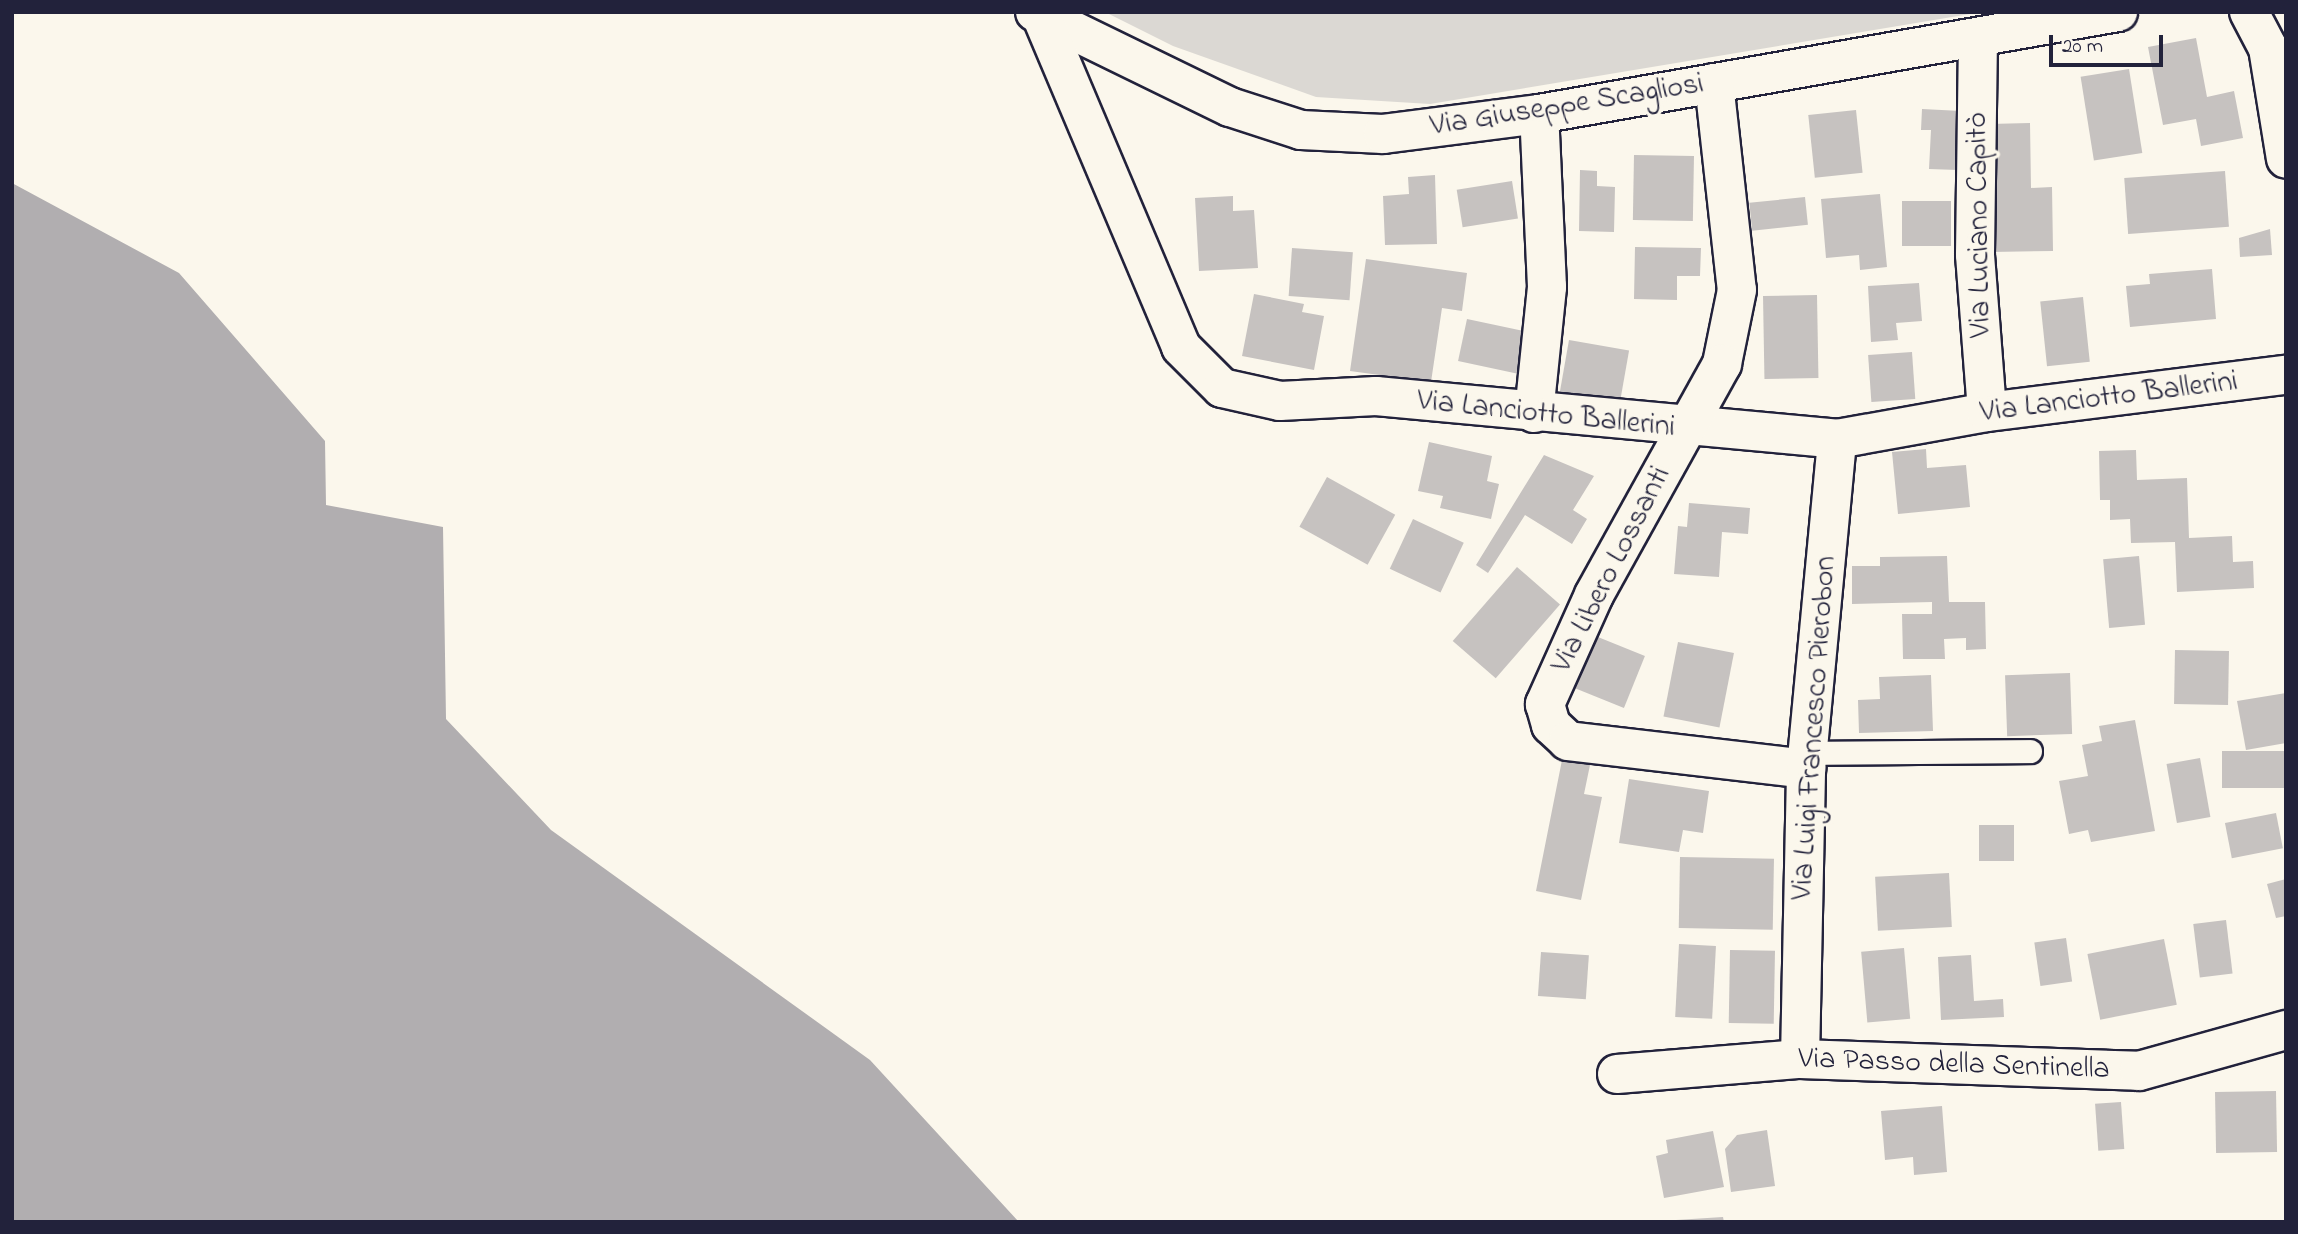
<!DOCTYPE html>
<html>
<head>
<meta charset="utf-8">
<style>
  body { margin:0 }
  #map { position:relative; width:2298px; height:1234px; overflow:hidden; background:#fbf7ec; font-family:"Indie Flower",sans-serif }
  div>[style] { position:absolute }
  .green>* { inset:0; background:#dbd8d3 }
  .water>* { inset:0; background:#b1aeb0 }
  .building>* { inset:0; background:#c6c2c0; transform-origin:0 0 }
  .roads { filter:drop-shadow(2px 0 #22223b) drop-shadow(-2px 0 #22223b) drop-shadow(0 2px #22223b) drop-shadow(0 -2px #22223b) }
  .lane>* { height:23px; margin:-11.5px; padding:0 11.5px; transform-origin:11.5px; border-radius:11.5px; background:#fbf7ec }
  .street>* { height:38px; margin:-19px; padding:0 19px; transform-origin:19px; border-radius:19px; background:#fbf7ec }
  span { translate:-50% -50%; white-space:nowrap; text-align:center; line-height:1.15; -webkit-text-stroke:7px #fbf7ec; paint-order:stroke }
  .street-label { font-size:30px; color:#22223b }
  .frame { position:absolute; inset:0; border:14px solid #22223b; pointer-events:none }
  .scale { position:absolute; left:2049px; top:35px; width:114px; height:32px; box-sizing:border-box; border:4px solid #22223b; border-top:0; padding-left:9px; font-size:21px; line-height:24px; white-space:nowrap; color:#22223b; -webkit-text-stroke:5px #fbf7ec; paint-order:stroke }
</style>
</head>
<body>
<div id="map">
  <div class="green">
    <i style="clip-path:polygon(1105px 12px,1982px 12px,1430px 104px,1316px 97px,1173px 46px)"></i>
  </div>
  <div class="water">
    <i style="clip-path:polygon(12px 183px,179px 273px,325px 441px,326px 505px,443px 527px,446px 719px,551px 830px,870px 1060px,1019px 1222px,12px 1222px)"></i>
  </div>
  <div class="building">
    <i style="clip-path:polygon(2196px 38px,2207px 97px,2234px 91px,2243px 138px,2201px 146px,2196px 119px,2163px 125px,2148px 47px)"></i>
    <i style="left:2129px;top:69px;width:85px;height:49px;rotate:81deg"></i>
    <i style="clip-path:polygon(1922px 109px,1961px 111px,1958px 170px,1929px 169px,1931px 130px,1921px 130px)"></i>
    <i style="left:1856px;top:110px;width:63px;height:48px;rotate:84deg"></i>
    <i style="clip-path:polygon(2030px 123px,2031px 188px,2052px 187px,2053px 251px,1991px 252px,1989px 124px)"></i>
    <i style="left:1634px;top:155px;width:60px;height:65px;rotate:1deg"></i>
    <i style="clip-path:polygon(1580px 170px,1597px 171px,1597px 186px,1615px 187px,1614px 232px,1579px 231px)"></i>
    <i style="left:2225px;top:171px;width:56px;height:101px;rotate:86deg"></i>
    <i style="clip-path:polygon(1435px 175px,1437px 244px,1385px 245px,1383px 196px,1409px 194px,1408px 177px)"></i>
    <i style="left:1512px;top:181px;width:38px;height:56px;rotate:81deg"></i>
    <i style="clip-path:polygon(1880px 194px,1887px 267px,1860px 270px,1859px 255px,1826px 258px,1821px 199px)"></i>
    <i style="clip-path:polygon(1233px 196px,1233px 211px,1254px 210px,1258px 268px,1199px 271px,1195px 198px)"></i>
    <i style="left:1805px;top:197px;width:28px;height:56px;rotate:84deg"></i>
    <i style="left:1902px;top:201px;width:49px;height:45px"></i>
    <i style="clip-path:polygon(2270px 229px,2272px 255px,2240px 257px,2239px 238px)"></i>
    <i style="clip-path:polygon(1635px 247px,1701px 248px,1700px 276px,1677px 276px,1677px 300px,1634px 299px)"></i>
    <i style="left:1292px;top:248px;width:61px;height:48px;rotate:4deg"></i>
    <i style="clip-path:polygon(1366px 259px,1467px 273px,1462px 311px,1442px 308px,1431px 382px,1350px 371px)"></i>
    <i style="clip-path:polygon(2212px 269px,2216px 319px,2130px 327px,2126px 286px,2150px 284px,2149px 274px)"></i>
    <i style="clip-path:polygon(1919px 283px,1922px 321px,1896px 323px,1898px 340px,1871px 342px,1868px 286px)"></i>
    <i style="clip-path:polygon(1254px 294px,1304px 304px,1302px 312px,1324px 316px,1314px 370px,1242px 356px)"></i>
    <i style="left:1817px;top:295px;width:83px;height:54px;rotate:89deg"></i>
    <i style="left:2083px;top:297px;width:65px;height:43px;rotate:84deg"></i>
    <i style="left:1467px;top:319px;width:61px;height:43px;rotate:12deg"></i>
    <i style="left:1569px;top:340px;width:61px;height:55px;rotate:10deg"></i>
    <i style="left:1912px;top:352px;width:47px;height:44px;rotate:86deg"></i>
    <i style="clip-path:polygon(1429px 442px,1492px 456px,1487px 481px,1499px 484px,1491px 519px,1440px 508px,1443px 496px,1418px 491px)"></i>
    <i style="clip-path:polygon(1926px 449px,1927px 468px,1966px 465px,1970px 507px,1898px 514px,1892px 452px)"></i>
    <i style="clip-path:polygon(2136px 450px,2137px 480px,2187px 478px,2189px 538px,2232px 536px,2233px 562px,2253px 561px,2254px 588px,2177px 592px,2175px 542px,2131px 543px,2130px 519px,2110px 520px,2110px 500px,2100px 500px,2099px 451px)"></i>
    <i style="clip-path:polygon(1544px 455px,1594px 476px,1573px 510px,1587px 519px,1572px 544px,1525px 515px,1488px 573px,1476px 565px)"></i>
    <i style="left:1327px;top:477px;width:78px;height:57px;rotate:29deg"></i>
    <i style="clip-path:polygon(1689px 503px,1750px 508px,1748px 534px,1722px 532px,1719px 577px,1674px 574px,1678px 526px,1687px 527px)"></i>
    <i style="left:1413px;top:519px;width:56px;height:55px;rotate:25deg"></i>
    <i style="clip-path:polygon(1947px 556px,1949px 602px,1985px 602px,1986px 649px,1966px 650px,1966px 638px,1944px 639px,1945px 659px,1903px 659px,1902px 614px,1932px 614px,1932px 602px,1852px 604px,1852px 566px,1880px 566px,1880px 557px)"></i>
    <i style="left:2139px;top:556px;width:69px;height:36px;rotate:85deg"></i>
    <i style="left:1517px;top:567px;width:57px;height:98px;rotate:41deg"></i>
    <i style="left:1593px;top:635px;width:56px;height:56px;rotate:22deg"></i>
    <i style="left:1678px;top:642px;width:57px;height:76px;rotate:11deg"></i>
    <i style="left:2175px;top:650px;width:54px;height:54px;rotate:1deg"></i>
    <i style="left:2070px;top:673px;width:61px;height:65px;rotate:88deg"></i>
    <i style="clip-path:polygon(1931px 675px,1933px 731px,1859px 733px,1858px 700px,1880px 699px,1879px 677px)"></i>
    <i style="clip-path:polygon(2286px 693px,2286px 743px,2246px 750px,2237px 701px)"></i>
    <i style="clip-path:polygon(2135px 720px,2155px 831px,2091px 842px,2088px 830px,2069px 834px,2059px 781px,2088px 776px,2082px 745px,2102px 741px,2099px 726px)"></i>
    <i style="left:2286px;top:751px;width:37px;height:64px;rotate:90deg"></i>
    <i style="left:2200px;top:758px;width:60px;height:34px;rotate:80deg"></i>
    <i style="clip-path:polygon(1562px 760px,1590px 765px,1584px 794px,1602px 797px,1581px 900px,1536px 891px)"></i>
    <i style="clip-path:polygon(1629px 779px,1709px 791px,1703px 833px,1683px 830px,1679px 852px,1619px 843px)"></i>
    <i style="left:2276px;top:813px;width:36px;height:52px;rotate:79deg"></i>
    <i style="left:2014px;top:825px;width:36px;height:35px;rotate:90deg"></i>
    <i style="left:1680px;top:857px;width:94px;height:71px;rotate:1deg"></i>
    <i style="left:1949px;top:873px;width:54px;height:74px;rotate:87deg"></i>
    <i style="clip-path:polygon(2286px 879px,2286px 916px,2276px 918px,2267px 884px)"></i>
    <i style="left:2226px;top:920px;width:54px;height:33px;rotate:83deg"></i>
    <i style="left:2066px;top:938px;width:44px;height:32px;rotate:82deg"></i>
    <i style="left:2164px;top:939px;width:67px;height:78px;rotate:79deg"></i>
    <i style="left:1679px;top:944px;width:37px;height:73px;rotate:3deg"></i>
    <i style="left:1904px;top:948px;width:71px;height:43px;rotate:85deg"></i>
    <i style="left:1730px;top:950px;width:45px;height:73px;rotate:1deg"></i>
    <i style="left:1541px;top:952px;width:48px;height:44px;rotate:4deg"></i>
    <i style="clip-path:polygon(1971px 955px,1974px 1001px,2003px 999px,2004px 1017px,1941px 1020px,1938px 957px)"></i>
    <i style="left:2276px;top:1091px;width:61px;height:61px;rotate:89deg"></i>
    <i style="left:2121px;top:1102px;width:47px;height:26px;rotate:86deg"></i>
    <i style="clip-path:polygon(1942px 1106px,1947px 1172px,1914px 1175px,1913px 1157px,1885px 1160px,1881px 1111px)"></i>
    <i style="clip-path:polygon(1767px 1130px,1775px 1186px,1731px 1192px,1725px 1149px,1737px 1135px)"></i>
    <i style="clip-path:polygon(1713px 1131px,1724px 1187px,1664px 1198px,1656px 1156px,1668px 1153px,1666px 1140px)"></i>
    <i style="clip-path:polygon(1723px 1217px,1724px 1222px,1676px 1222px,1676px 1220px)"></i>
  </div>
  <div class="roads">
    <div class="lane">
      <i style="left:1807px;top:753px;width:223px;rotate:-0.5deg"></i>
    </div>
    <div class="street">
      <i style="left:1035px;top:12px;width:217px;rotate:26deg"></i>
      <i style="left:1230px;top:107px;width:75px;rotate:17.9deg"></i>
      <i style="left:1301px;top:130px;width:82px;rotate:2.8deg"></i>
      <i style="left:1383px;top:134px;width:157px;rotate:-7.3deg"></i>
      <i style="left:1539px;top:114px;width:588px;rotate:-9.99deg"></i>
      <i style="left:2249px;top:12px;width:41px;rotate:62.2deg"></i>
      <i style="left:2268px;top:48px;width:112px;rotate:80.8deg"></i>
      <i style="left:1041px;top:15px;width:360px;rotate:67.1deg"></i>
      <i style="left:1181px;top:347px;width:58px;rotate:45deg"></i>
      <i style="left:1222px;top:388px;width:59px;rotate:12.6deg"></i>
      <i style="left:1280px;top:401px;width:96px;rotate:-3deg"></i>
      <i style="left:1376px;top:396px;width:463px;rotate:5.3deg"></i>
      <i style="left:1837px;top:439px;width:152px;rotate:-10.2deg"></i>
      <i style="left:1987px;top:412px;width:301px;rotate:-7.1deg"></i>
      <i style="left:1978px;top:38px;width:217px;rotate:90.8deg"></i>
      <i style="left:1975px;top:255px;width:157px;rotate:85.6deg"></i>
      <i style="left:1714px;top:83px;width:208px;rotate:83.7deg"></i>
      <i style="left:1737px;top:290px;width:76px;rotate:101.5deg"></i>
      <i style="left:1722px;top:364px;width:264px;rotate:119deg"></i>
      <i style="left:1594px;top:595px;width:120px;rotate:114.2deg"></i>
      <i style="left:1545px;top:704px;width:22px;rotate:74deg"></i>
      <i style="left:1551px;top:725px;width:23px;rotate:43deg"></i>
      <i style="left:1568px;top:741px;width:240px;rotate:6.7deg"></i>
      <i style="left:1534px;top:413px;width:127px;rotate:-84.1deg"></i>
      <i style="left:1547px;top:287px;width:173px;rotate:-92.6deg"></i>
      <i style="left:1800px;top:1059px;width:290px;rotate:-88.8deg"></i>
      <i style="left:1806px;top:769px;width:331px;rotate:-84.6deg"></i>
      <i style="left:1617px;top:1074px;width:184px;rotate:-4.7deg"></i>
      <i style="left:1800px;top:1059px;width:339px;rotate:2deg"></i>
      <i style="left:2139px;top:1071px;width:153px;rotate:-15.6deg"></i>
    </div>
  </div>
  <div class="street-label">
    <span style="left:1567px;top:106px;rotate:-9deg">Via Giuseppe Scagliosi</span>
    <span style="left:1980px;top:225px;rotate:-91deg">Via Luciano Capitò</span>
    <span style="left:2109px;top:398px;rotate:-7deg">Via Lanciotto Ballerini</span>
    <span style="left:1546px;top:415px;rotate:6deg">Via Lanciotto Ballerini</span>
    <span style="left:1612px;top:570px;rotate:-63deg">Via Libero Lossanti</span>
    <span style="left:1815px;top:728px;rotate:-86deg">Via Luigi Francesco Pierobon</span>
    <span style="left:1954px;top:1065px;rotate:2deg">Via Passo della Sentinella</span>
  </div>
  <div class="frame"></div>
  <div class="scale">20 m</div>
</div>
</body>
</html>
